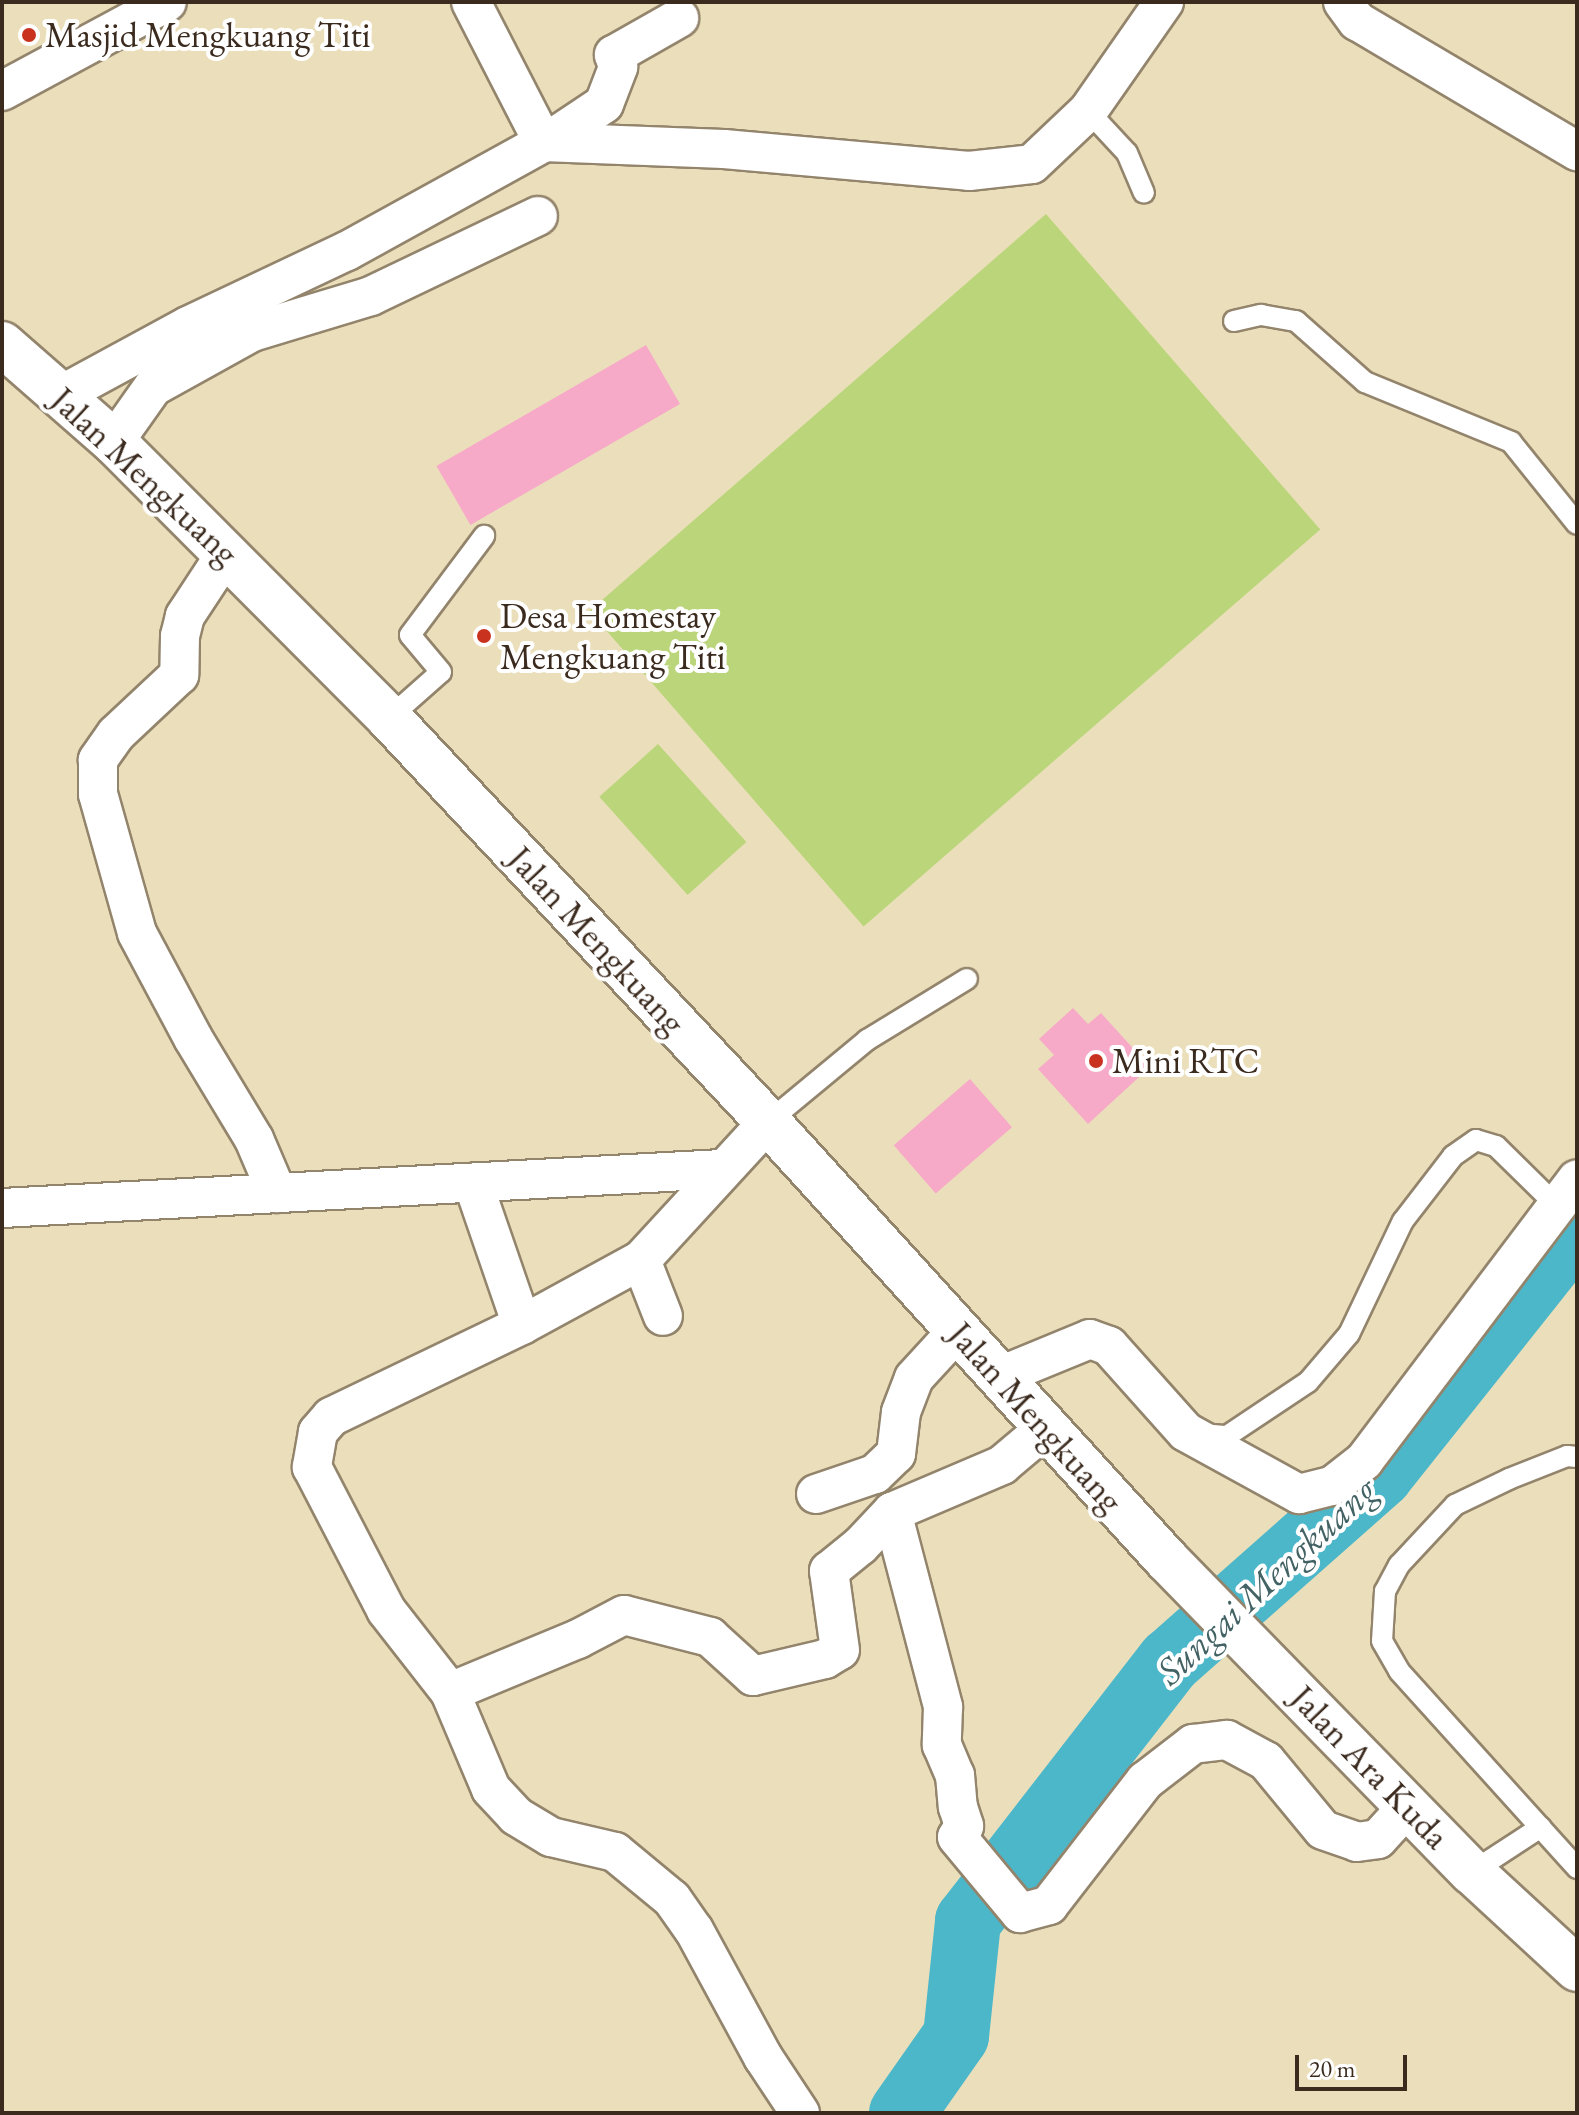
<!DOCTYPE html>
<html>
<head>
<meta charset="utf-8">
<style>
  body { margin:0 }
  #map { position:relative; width:1579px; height:2115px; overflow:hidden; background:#ebdfbb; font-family:"EB Garamond",serif }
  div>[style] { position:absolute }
  .green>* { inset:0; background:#bbd57a; transform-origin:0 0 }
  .river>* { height:66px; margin:-33px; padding:0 33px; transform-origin:33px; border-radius:33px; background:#4db7ca }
  .building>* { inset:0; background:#f7a9c8; transform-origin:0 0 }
  .roads { filter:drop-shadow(2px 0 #93846c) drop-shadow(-2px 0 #93846c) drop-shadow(0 2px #93846c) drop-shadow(0 -2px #93846c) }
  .service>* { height:20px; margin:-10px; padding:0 10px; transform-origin:10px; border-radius:10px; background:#fff }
  .minor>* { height:38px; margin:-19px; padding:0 19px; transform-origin:19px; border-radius:19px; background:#fff }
  .secondary>* { height:44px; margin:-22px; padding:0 22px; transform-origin:22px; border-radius:22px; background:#fff }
  .dots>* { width:22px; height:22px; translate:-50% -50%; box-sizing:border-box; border:4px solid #fff; border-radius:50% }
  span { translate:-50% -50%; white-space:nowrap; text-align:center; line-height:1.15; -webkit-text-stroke:8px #fff; paint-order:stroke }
  .poi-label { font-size:36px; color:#3b2a1e }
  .left { translate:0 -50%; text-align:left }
  .street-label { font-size:36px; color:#3b2a1e }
  .water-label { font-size:38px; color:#426263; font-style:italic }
  .frame { position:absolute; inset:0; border:4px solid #3b2a1e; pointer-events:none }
  .scale { position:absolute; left:1295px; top:2055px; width:112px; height:36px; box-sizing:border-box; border:4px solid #3b2a1e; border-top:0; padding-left:10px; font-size:24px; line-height:28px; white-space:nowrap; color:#3b2a1e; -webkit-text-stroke:6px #fff; paint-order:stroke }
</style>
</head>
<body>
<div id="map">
  <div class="green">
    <i style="left:1046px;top:214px;width:418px;height:605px;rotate:49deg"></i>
    <i style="left:658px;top:744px;width:132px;height:79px;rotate:48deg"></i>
  </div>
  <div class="river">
    <i style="left:902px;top:2113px;width:94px;rotate:-55deg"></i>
    <i style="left:956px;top:2036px;width:116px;rotate:-84deg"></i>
    <i style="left:968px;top:1921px;width:329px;rotate:-52.2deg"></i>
    <i style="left:1170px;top:1661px;width:281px;rotate:-41.5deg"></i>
    <i style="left:1380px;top:1475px;width:317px;rotate:-51.5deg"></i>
  </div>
  <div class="building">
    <i style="left:646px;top:345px;width:68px;height:242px;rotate:60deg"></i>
    <i style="clip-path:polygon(1073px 1008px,1088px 1024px,1101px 1013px,1150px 1067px,1088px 1124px,1038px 1069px,1054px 1055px,1039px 1039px)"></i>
    <i style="left:970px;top:1079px;width:64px;height:101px;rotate:49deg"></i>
  </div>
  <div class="roads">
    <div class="service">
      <i style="left:1088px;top:111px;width:57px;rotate:47.1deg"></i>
      <i style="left:1127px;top:153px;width:43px;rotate:67deg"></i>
      <i style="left:1234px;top:321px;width:28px;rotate:-13deg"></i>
      <i style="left:1261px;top:315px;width:36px;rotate:10deg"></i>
      <i style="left:1296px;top:321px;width:92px;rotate:41.5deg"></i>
      <i style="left:1365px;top:382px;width:158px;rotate:22.3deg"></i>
      <i style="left:1511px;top:442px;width:105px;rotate:51.2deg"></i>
      <i style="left:389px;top:718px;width:69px;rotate:-41.5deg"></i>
      <i style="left:441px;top:672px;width:48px;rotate:-130deg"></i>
      <i style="left:410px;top:635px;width:124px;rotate:-53.2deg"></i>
      <i style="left:768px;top:1122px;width:129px;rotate:-39.6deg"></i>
      <i style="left:867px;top:1040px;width:117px;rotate:-31.4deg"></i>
      <i style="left:1202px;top:1434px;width:25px;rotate:5deg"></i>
      <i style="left:1227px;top:1436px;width:97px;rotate:-33.7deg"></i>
      <i style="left:1308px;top:1382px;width:63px;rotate:-49.5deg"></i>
      <i style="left:1349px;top:1334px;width:125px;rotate:-64.5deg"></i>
      <i style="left:1403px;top:1221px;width:82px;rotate:-52.4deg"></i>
      <i style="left:1453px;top:1156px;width:28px;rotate:-35deg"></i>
      <i style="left:1476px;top:1140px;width:21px;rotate:17deg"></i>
      <i style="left:1496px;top:1146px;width:84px;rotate:44.5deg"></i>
      <i style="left:1577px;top:1457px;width:10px;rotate:-174deg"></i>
      <i style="left:1567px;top:1456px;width:62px;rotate:158.4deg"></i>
      <i style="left:1509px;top:1479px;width:60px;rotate:154.3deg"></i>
      <i style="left:1455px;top:1505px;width:82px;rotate:133deg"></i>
      <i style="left:1399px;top:1565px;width:30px;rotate:118deg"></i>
      <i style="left:1385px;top:1591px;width:50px;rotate:93.4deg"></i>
      <i style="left:1382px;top:1641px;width:34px;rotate:60deg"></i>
      <i style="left:1399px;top:1671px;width:266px;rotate:47.9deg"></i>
      <i style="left:1472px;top:1872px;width:82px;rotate:-33.1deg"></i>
    </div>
    <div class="minor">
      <i style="left:471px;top:2px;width:157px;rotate:62.8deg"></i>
      <i style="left:543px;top:142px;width:181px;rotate:2.2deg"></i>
      <i style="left:724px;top:149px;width:246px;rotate:5.1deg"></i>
      <i style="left:969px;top:171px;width:63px;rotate:-6.3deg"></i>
      <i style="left:1032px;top:164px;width:77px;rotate:-43.4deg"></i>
      <i style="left:1088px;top:111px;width:133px;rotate:-55.1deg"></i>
      <i style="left:1343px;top:2px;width:24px;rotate:54deg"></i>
      <i style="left:1357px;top:21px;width:256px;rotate:30.6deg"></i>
      <i style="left:2px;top:91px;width:187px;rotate:-28.3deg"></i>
      <i style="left:61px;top:395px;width:145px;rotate:-28.5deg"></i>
      <i style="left:188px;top:326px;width:176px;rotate:-25.3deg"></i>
      <i style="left:347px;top:251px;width:242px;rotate:-28.9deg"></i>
      <i style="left:559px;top:134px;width:54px;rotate:-33.7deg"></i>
      <i style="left:604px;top:104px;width:40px;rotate:-69deg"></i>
      <i style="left:618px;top:67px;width:13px;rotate:-108deg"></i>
      <i style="left:614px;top:55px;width:75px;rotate:-29.6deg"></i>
      <i style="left:114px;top:442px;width:67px;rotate:-54.7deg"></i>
      <i style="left:153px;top:387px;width:113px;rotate:-29.1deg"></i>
      <i style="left:252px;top:332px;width:124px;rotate:-16.8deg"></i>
      <i style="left:371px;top:296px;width:185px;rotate:-25.6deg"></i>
      <i style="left:227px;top:552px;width:77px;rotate:123.3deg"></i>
      <i style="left:185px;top:616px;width:21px;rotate:104deg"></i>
      <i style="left:180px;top:636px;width:39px;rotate:91deg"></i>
      <i style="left:179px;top:675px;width:86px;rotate:136.9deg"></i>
      <i style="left:116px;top:734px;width:32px;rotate:125deg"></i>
      <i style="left:98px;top:760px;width:34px;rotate:90deg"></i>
      <i style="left:98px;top:794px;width:144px;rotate:74.3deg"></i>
      <i style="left:137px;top:933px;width:119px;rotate:61.9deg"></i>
      <i style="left:193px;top:1038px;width:118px;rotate:58.9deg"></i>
      <i style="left:254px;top:1139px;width:59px;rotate:66.9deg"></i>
      <i style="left:768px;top:1122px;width:188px;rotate:132.6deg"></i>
      <i style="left:641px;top:1260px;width:136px;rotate:151.4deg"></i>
      <i style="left:522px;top:1325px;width:212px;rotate:154.3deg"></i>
      <i style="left:331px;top:1417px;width:20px;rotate:131deg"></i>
      <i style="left:318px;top:1432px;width:36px;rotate:100deg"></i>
      <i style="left:312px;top:1467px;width:161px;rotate:62.6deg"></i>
      <i style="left:386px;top:1610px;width:104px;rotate:52deg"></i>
      <i style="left:450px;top:1692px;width:105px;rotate:67.1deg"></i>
      <i style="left:491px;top:1789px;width:37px;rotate:47deg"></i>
      <i style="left:516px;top:1816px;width:41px;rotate:31deg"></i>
      <i style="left:551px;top:1837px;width:66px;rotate:13.2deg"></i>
      <i style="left:615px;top:1852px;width:74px;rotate:39.5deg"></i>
      <i style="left:672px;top:1899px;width:38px;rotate:55deg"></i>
      <i style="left:694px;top:1930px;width:145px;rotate:61.5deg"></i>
      <i style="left:763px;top:2057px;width:67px;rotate:56.5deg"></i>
      <i style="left:473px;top:1183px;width:150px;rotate:71deg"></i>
      <i style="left:2px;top:1208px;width:722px;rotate:-3.1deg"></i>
      <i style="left:641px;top:1260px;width:60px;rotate:68.6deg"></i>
      <i style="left:1000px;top:1376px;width:97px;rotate:-22.3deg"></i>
      <i style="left:1090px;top:1339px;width:20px;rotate:20deg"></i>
      <i style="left:1109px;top:1346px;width:115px;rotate:48.2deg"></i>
      <i style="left:1186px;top:1432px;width:129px;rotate:28.8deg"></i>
      <i style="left:1299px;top:1494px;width:34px;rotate:-14deg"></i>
      <i style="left:1332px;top:1486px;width:41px;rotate:-38deg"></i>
      <i style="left:1364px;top:1461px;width:353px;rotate:-52.9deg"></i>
      <i style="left:816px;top:1494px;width:62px;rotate:-18.7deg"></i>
      <i style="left:875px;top:1474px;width:29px;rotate:-44deg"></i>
      <i style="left:896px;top:1454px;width:42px;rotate:-83.2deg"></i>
      <i style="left:901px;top:1412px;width:36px;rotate:-69deg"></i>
      <i style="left:914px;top:1378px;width:64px;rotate:-47.5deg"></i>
      <i style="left:892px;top:1512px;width:202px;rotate:75.3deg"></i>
      <i style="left:943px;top:1707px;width:38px;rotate:92deg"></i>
      <i style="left:942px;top:1745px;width:33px;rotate:67deg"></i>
      <i style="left:955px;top:1775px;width:32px;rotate:85deg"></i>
      <i style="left:958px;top:1807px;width:20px;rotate:72deg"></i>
      <i style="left:964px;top:1826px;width:13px;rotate:122deg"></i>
      <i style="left:957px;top:1837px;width:99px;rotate:50.3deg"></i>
      <i style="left:1020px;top:1913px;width:30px;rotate:-15deg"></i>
      <i style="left:1049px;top:1905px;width:157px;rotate:-52.3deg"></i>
      <i style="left:1145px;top:1781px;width:61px;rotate:-37.6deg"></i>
      <i style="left:1193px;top:1744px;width:34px;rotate:-7deg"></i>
      <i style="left:1227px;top:1740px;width:44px;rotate:28.3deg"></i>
      <i style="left:1266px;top:1761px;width:89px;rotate:50.4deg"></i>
      <i style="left:1323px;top:1830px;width:36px;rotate:19deg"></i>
      <i style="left:1357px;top:1842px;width:21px;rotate:-8deg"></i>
      <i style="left:1378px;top:1839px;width:45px;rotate:-47.7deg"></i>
      <i style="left:450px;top:1692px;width:139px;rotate:-22.5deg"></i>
      <i style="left:578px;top:1639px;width:52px;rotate:-27.6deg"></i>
      <i style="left:624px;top:1615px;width:89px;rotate:14.3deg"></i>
      <i style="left:710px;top:1637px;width:58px;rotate:42.2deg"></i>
      <i style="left:753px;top:1676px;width:74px;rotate:-13.3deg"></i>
      <i style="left:825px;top:1659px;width:17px;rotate:-31deg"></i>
      <i style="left:840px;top:1650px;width:80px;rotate:-97.9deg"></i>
      <i style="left:829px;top:1571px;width:40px;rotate:-39deg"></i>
      <i style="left:860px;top:1546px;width:47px;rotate:-46.7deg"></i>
      <i style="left:892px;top:1512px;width:120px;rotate:-23.1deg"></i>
      <i style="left:1002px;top:1465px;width:57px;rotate:-40.1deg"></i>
    </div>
    <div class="secondary">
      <i style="left:2px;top:344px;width:149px;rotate:41.2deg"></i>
      <i style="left:114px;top:442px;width:390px;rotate:45.1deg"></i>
      <i style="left:389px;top:718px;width:554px;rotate:46.83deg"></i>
      <i style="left:768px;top:1122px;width:592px;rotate:47.67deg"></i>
      <i style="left:1167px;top:1560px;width:436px;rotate:45.7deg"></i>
      <i style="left:1472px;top:1872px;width:143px;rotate:42.7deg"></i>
    </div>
  </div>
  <div class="dots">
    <i style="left:29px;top:35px;background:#c8321e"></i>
    <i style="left:484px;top:636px;background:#c8321e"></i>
    <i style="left:1096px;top:1061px;background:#c8321e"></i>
  </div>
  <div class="poi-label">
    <span class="left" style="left:45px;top:35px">Masjid Mengkuang Titi</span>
    <span class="left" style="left:500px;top:636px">Desa Homestay<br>Mengkuang Titi</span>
    <span class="left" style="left:1112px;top:1061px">Mini RTC</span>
  </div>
  <div class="street-label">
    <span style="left:145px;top:476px;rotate:43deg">Jalan Mengkuang</span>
    <span style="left:597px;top:940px;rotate:47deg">Jalan Mengkuang</span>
    <span style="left:1036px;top:1417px;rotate:48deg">Jalan Mengkuang</span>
    <span style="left:1370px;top:1767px;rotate:46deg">Jalan Ara Kuda</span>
  </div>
  <div class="water-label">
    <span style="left:1266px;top:1580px;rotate:-43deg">Sungai Mengkuang</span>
  </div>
  <div class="frame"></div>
  <div class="scale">20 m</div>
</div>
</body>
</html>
